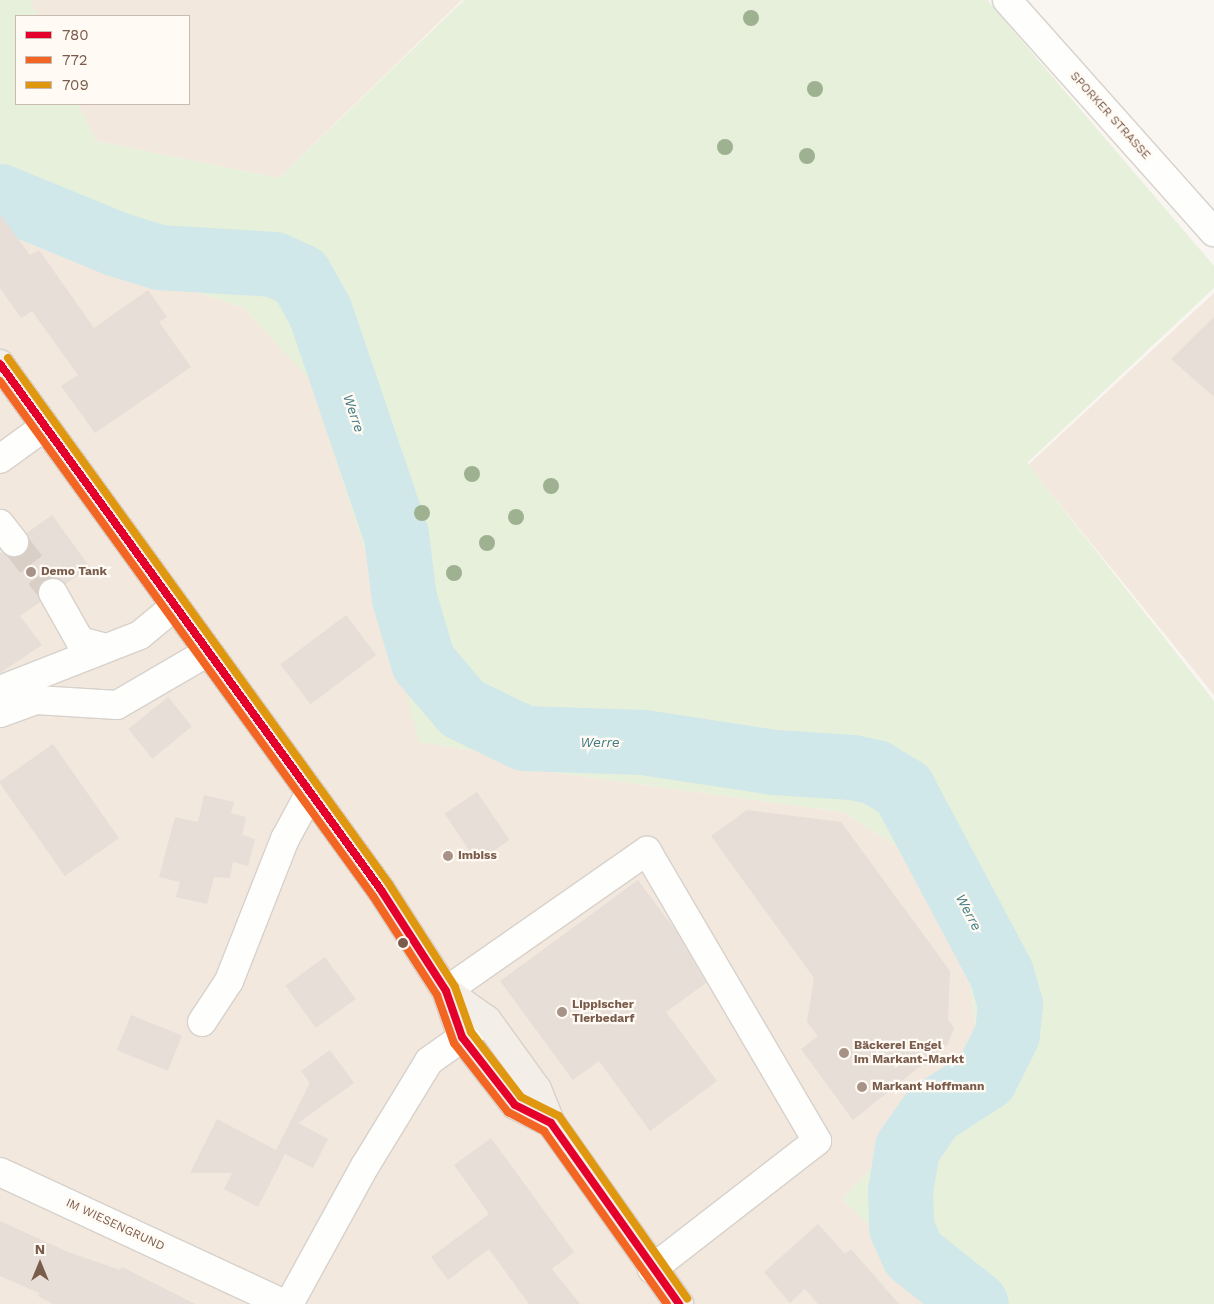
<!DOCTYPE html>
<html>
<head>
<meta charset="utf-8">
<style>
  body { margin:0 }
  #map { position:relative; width:1214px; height:1304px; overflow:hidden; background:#f9f5f0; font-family:"Work Sans",sans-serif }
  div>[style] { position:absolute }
  .residential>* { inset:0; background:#f2e8de }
  .green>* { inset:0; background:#e7f0db }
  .river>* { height:65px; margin:-32.5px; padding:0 32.5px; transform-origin:32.5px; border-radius:32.5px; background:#d0e8ea }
  .building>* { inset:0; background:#e6ded7; transform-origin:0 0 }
  .minor-tunnel>* { height:28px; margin-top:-14px; transform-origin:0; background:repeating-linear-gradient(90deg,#d9cfc7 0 28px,transparent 0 42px) }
  .roads { filter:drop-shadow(1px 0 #d7d1cb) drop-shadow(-1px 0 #d7d1cb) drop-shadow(0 1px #d7d1cb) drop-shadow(0 -1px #d7d1cb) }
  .minor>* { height:28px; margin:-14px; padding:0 14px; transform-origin:14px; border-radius:14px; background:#fefefd }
  .major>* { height:28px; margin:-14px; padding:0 14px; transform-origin:14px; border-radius:14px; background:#f3eee8 }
  .bus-1>* { height:8px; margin:-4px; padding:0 4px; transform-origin:4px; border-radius:4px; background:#e4002b }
  .bus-2>* { height:8px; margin:-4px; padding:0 4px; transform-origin:4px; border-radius:4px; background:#f26522 }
  .bus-3>* { height:8px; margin:-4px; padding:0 4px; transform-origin:4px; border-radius:4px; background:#de970f }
  .trees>* { width:16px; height:16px; margin:-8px; border-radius:50%; background:#9eb190 }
  .dots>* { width:14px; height:14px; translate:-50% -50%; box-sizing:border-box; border:2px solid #fffaf3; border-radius:50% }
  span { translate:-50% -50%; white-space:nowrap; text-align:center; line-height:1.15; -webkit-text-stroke:4.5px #fffaf3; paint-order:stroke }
  .street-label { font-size:12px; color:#7a5c4d }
  .poi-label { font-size:12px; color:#7a5c4d; font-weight:700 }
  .left { translate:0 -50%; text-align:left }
  .water-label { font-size:14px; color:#437c86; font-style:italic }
  .legend { position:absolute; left:15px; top:15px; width:175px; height:90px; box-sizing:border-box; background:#fffaf3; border:1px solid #cabbb1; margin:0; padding:6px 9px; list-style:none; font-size:15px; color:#7a5c4d }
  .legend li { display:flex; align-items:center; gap:10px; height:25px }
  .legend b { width:25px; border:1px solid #cabbb1 }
  .north { position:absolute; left:15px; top:1239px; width:50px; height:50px; -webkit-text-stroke:4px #fffaf3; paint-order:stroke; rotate:0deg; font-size:14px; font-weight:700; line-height:20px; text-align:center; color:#7a5c4d }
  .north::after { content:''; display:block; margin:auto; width:18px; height:22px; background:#7a5c4d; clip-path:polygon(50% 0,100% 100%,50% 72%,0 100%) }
</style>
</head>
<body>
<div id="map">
  <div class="residential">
    <i style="clip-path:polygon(30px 0,462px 0,279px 178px,96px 141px,78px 104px,189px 104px,189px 16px,38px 16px)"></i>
    <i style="clip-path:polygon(0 205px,136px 271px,244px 308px,311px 380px,386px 616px,420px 742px,477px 751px,551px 772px,843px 812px,895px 845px,962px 929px,977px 1034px,918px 1120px,842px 1199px,950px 1304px,0 1304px)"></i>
    <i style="clip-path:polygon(1214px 293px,1214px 695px,1028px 465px)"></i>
  </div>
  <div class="green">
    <i style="clip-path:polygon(0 0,30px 0,38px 16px,16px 16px,16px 104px,78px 104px,96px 141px,279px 178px,464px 0,987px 0,1214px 266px,1214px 288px,1027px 463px,1214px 701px,1214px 1304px,950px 1304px,842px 1199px,918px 1120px,977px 1034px,962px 929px,895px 845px,843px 812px,551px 772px,477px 751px,419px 742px,386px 616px,310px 380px,244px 308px,136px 271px,0 205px)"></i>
  </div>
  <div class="river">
    <i style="left:0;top:196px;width:126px;rotate:22.3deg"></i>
    <i style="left:117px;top:244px;width:44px;rotate:17.2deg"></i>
    <i style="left:159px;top:257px;width:115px;rotate:3.5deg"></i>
    <i style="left:274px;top:264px;width:29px;rotate:25deg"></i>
    <i style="left:300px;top:276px;width:41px;rotate:60.9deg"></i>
    <i style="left:320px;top:312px;width:236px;rotate:71.2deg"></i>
    <i style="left:396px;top:535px;width:64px;rotate:82.8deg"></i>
    <i style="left:404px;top:598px;width:67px;rotate:73.5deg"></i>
    <i style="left:423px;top:662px;width:60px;rotate:49.7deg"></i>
    <i style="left:462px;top:708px;width:69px;rotate:25.8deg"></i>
    <i style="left:524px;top:738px;width:119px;rotate:1.9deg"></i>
    <i style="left:643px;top:742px;width:133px;rotate:8.7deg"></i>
    <i style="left:774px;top:762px;width:78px;rotate:3.7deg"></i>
    <i style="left:852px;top:767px;width:24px;rotate:12deg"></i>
    <i style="left:875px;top:772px;width:33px;rotate:31deg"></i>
    <i style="left:903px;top:789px;width:208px;rotate:62deg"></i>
    <i style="left:1001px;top:973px;width:32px;rotate:74deg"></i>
    <i style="left:1010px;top:1004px;width:30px;rotate:96deg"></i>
    <i style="left:1007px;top:1034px;width:49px;rotate:116.6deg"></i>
    <i style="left:985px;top:1078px;width:63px;rotate:147.3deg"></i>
    <i style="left:932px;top:1112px;width:44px;rotate:124.8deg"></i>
    <i style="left:907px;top:1148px;width:44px;rotate:99.2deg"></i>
    <i style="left:900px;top:1191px;width:36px;rotate:88deg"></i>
    <i style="left:901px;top:1227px;width:30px;rotate:66deg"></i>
    <i style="left:913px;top:1254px;width:80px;rotate:38.4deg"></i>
  </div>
  <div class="building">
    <i style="clip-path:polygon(0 214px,30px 255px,39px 250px,94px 328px,148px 290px,167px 317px,159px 322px,191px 367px,95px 433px,61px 386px,78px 375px,32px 311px,21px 318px,0 288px)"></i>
    <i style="clip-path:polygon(1214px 317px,1214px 397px,1171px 359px)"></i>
    <i style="clip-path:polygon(52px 515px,90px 567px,65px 584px,53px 577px,40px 585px,40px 602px,20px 616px,42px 645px,0 673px,0 552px,16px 557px,23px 555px,29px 547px,27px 533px)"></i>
    <i style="left:346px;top:615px;width:50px;height:82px;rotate:53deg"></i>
    <i style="left:168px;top:697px;width:38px;height:51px;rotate:51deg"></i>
    <i style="left:53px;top:744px;width:115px;height:66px;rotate:55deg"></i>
    <i style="left:477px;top:792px;width:58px;height:39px;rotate:56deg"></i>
    <i style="clip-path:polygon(204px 795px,234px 802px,231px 813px,246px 817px,242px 835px,255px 839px,248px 866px,233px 862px,230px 878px,214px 877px,207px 904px,176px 897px,180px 882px,159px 877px,175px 817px,198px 822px)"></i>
    <i style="clip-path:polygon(747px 810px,841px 822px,950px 971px,948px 1020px,954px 1028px,948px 1044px,853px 1120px,801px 1049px,818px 1036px,807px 1022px,814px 978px,711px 836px)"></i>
    <i style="clip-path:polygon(638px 880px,676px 931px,706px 983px,666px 1012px,717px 1081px,650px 1131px,599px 1061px,573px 1080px,500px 981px)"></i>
    <i style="left:325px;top:957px;width:52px;height:49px;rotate:54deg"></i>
    <i style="left:131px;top:1015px;width:55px;height:38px;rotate:22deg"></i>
    <i style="clip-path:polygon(330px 1050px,354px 1083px,298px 1123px,328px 1139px,313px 1168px,285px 1154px,258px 1207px,224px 1189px,232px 1173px,190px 1173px,217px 1119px,276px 1150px,310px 1083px,301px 1071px)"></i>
    <i style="clip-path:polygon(491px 1138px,574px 1252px,552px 1269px,580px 1304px,529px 1304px,489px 1249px,448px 1280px,431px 1257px,489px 1214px,454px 1165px)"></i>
    <i style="clip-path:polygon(0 1221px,68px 1252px,120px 1270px,122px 1267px,195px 1304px,53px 1304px,38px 1296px,39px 1293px,0 1276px)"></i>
    <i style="clip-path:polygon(818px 1224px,845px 1254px,851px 1249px,899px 1304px,818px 1304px,805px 1289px,790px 1303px,764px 1272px)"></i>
  </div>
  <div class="minor-tunnel">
    <i style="left:14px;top:542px;width:64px;rotate:52.6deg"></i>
  </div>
  <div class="roads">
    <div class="minor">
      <i style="left:1007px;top:0;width:311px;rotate:48.3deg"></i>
      <i style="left:0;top:459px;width:54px;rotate:-36deg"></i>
      <i style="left:0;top:524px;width:23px;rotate:52deg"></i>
      <i style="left:53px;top:593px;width:55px;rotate:60.6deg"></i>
      <i style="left:80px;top:641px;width:27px;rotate:15deg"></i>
      <i style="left:0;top:690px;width:150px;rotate:-21.4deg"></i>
      <i style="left:140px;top:635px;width:45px;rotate:-39.6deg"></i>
      <i style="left:0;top:713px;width:38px;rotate:-20deg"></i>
      <i style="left:36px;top:700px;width:81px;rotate:3.5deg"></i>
      <i style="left:117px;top:705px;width:105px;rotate:-30.2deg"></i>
      <i style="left:446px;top:991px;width:245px;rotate:-34.9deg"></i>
      <i style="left:647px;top:851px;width:336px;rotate:59.6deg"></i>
      <i style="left:817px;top:1141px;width:209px;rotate:142.2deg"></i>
      <i style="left:202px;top:1022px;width:49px;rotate:-56.6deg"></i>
      <i style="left:229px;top:981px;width:153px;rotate:-68.5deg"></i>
      <i style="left:285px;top:839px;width:52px;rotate:-61.5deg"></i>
      <i style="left:0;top:1172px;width:314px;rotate:24.9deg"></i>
      <i style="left:289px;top:1304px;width:158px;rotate:-61.2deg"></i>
      <i style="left:365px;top:1166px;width:123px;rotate:-58.6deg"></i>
      <i style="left:429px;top:1061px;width:71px;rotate:-35.3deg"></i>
    </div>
    <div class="major">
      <i style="left:0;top:364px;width:649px;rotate:54.08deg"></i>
      <i style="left:381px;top:890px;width:120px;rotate:57.2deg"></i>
      <i style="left:446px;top:991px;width:49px;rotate:70.8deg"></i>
      <i style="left:462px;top:1037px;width:86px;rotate:52.1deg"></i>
      <i style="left:515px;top:1105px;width:40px;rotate:26.6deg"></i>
      <i style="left:446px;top:991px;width:50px;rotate:35.3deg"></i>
      <i style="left:487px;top:1020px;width:85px;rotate:54.1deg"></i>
      <i style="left:537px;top:1089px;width:37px;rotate:68deg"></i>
      <i style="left:551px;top:1123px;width:222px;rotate:54.7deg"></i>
    </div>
  </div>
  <div class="bus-1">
    <i style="left:0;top:364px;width:649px;rotate:54.08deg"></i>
    <i style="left:381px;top:890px;width:120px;rotate:57.2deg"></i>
    <i style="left:446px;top:991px;width:49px;rotate:70.8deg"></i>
    <i style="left:462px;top:1037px;width:86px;rotate:52.1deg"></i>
    <i style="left:515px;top:1105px;width:40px;rotate:26.6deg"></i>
    <i style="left:551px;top:1123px;width:222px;rotate:54.7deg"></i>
  </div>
  <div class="bus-2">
    <i style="left:0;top:381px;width:636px;rotate:54.09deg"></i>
    <i style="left:373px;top:896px;width:118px;rotate:57.1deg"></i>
    <i style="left:437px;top:995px;width:51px;rotate:70.5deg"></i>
    <i style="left:454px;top:1043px;width:88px;rotate:52deg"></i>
    <i style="left:508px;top:1112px;width:41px;rotate:27.8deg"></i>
    <i style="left:544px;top:1131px;width:212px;rotate:54.6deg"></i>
  </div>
  <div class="bus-3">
    <i style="left:8px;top:358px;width:649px;rotate:54.08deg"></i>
    <i style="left:389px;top:884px;width:122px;rotate:57.3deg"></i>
    <i style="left:455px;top:987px;width:48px;rotate:70.4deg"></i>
    <i style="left:471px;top:1032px;width:82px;rotate:52.4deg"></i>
    <i style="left:521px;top:1097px;width:42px;rotate:26.6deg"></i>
    <i style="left:559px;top:1116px;width:223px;rotate:54.9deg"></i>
  </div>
  <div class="trees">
    <i style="left:751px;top:18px"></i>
    <i style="left:815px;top:89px"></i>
    <i style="left:725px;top:147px"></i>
    <i style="left:807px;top:156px"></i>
    <i style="left:472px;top:474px"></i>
    <i style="left:551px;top:486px"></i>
    <i style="left:422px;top:513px"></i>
    <i style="left:516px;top:517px"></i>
    <i style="left:487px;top:543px"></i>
    <i style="left:454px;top:573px"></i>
  </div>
  <div class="dots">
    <i style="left:31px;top:572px;background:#a69286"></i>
    <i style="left:448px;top:856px;background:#a69286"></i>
    <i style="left:403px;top:943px;background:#7a5c4d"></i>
    <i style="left:562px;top:1012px;background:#a69286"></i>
    <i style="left:844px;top:1053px;background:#a69286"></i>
    <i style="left:862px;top:1087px;background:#a69286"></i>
  </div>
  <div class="street-label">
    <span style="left:1110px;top:116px;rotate:48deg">SPORKER STRASSE</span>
    <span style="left:115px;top:1225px;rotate:25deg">IM WIESENGRUND</span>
  </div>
  <div class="poi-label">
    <span class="left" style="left:41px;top:572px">Demo Tank</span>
    <span class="left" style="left:458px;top:856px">Imbiss</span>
    <span class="left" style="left:572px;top:1012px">Lippischer<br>Tierbedarf</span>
    <span class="left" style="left:854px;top:1053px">Bäckerei Engel<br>im Markant-Markt</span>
    <span class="left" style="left:872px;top:1087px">Markant Hoffmann</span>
  </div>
  <div class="water-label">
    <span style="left:354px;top:413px;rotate:71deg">Werre</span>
    <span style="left:600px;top:742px">Werre</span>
    <span style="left:969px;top:912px;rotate:62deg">Werre</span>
  </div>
  <ul class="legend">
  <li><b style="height:6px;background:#e4002b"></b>780</li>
  <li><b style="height:6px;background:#f26522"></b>772</li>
  <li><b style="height:6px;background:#de970f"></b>709</li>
  </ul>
  <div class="north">N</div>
</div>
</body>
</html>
